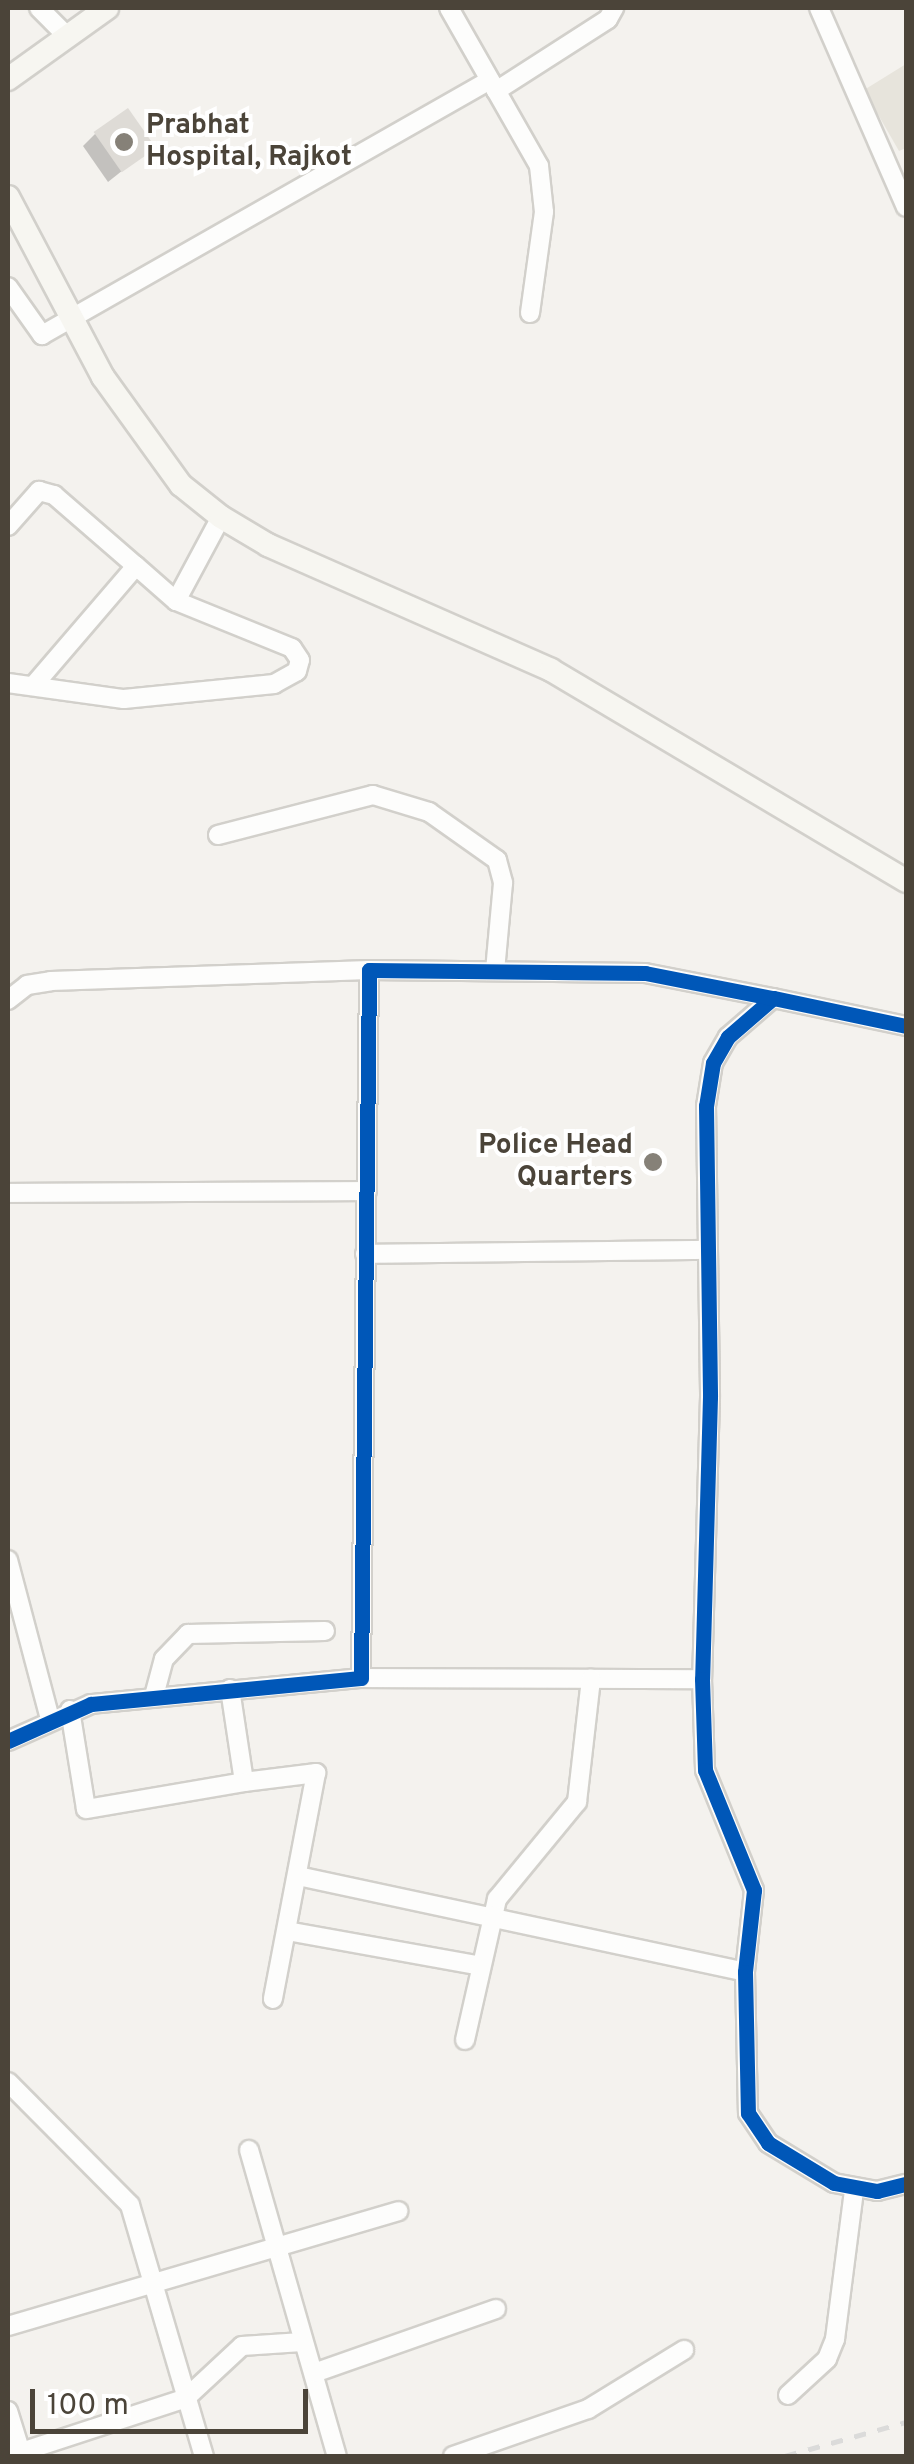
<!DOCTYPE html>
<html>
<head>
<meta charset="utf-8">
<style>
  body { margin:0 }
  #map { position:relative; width:914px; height:2464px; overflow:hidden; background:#f4f2ee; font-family:Overpass,sans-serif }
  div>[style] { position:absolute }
  .residential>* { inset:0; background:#e7e4dc }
  .shadow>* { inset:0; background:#0003 }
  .building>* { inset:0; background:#dedbd6; transform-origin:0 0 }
  .roads { filter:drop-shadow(2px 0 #d2d0cb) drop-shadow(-2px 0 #d2d0cb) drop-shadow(0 2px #d2d0cb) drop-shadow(0 -2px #d2d0cb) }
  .street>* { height:18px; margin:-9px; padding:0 9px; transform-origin:9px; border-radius:9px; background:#fdfdfc }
  .secondary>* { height:22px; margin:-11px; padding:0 11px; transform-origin:11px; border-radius:11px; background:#f7f6f1 }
  .rail>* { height:5px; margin-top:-2.5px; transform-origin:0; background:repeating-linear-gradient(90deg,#dbdbda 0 12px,transparent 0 24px) }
  .cycleway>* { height:15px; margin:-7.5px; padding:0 7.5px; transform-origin:7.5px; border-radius:7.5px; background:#0057b8 }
  .dots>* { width:28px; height:28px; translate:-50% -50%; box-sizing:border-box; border:5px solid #fff; border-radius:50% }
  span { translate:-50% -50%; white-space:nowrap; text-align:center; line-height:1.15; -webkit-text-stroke:8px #fff; paint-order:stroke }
  .poi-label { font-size:28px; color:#4b4439; font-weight:700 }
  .left { translate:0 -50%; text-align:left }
  .right { translate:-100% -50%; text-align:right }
  .frame { position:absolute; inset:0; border:10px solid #4b4439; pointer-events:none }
  .scale { position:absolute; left:30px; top:2389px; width:278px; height:45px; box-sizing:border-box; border:5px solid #4b4439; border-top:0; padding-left:12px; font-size:30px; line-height:35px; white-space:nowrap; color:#4b4439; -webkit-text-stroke:8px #fff; paint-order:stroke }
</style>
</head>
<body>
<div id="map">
  <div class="residential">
    <i style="clip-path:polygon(906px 64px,906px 148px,899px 151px,864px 90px)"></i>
  </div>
  <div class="shadow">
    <i style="clip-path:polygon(95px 134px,152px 147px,108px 182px,83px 146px)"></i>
  </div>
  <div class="building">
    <i style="left:128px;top:108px;width:49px;height:42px;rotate:55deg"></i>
  </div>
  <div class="roads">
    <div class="street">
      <i style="left:39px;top:8px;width:37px;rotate:45deg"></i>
      <i style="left:449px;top:8px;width:182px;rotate:60.3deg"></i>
      <i style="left:539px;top:166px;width:46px;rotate:83.8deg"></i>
      <i style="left:544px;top:212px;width:102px;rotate:97.9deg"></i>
      <i style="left:819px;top:8px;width:217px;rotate:66.4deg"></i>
      <i style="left:496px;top:91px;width:133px;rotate:-32.7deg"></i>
      <i style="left:608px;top:19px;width:13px;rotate:-61deg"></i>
      <i style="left:8px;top:287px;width:59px;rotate:54.7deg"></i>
      <i style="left:42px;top:335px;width:515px;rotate:-29.65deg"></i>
      <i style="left:8px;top:526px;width:47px;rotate:-48.5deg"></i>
      <i style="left:39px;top:491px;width:16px;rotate:15deg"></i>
      <i style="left:54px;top:495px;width:108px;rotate:40.9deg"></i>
      <i style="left:176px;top:601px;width:95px;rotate:-61.8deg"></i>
      <i style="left:8px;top:683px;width:117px;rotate:7.9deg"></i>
      <i style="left:124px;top:699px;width:151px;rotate:-5.7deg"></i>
      <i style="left:274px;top:684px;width:26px;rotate:-29deg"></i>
      <i style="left:297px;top:671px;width:11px;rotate:-75deg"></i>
      <i style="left:300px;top:660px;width:14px;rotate:-124deg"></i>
      <i style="left:292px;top:648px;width:125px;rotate:-157.9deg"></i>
      <i style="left:176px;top:601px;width:53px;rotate:-138.8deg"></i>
      <i style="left:136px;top:566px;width:158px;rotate:130.6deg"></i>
      <i style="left:218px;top:835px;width:160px;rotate:-14.5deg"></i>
      <i style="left:373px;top:795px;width:59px;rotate:16.9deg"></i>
      <i style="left:429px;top:812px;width:83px;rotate:35.2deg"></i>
      <i style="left:497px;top:860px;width:24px;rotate:75deg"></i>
      <i style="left:503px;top:883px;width:88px;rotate:95.2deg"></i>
      <i style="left:8px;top:1000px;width:24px;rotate:-38deg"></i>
      <i style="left:27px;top:985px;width:24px;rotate:-9deg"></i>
      <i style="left:51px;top:981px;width:318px;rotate:-2deg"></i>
      <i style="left:906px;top:1026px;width:136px;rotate:-168.1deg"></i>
      <i style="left:773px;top:998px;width:60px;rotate:139.1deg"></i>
      <i style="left:728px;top:1037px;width:30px;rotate:120deg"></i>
      <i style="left:713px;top:1063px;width:44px;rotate:99.2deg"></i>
      <i style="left:706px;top:1106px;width:291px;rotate:89.2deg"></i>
      <i style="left:710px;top:1397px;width:282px;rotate:91.6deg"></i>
      <i style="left:702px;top:1679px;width:91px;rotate:88.1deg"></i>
      <i style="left:705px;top:1770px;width:130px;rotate:67.8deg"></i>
      <i style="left:754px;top:1890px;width:82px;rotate:96.3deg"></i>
      <i style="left:745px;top:1972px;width:141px;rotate:88.8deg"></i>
      <i style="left:748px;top:2113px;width:36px;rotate:56deg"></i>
      <i style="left:768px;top:2143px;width:77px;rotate:31.2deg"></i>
      <i style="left:834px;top:2183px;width:44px;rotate:10.5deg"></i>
      <i style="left:877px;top:2191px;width:30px;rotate:-14deg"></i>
      <i style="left:8px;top:1193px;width:359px;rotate:-0.3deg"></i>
      <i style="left:365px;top:1254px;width:340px;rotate:-0.7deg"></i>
      <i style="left:8px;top:1560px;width:164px;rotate:75.2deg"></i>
      <i style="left:361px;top:1678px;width:341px;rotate:0.2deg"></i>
      <i style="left:230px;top:1689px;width:94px;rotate:81.4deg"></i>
      <i style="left:244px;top:1782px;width:73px;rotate:-7.1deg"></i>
      <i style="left:316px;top:1773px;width:230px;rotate:100.8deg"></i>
      <i style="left:154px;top:1696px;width:38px;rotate:-75deg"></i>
      <i style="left:164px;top:1659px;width:35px;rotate:-46deg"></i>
      <i style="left:188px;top:1634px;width:137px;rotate:-1.3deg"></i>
      <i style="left:70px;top:1710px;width:100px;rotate:80.8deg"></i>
      <i style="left:86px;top:1809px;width:160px;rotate:-9.7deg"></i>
      <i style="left:8px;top:1741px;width:91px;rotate:-24deg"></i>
      <i style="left:91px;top:1704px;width:271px;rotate:-5.5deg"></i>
      <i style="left:361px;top:1678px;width:708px;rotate:-89.35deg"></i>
      <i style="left:369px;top:970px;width:276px;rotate:0.6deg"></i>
      <i style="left:645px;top:973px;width:130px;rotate:11.1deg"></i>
      <i style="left:298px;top:1876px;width:457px;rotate:12.1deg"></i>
      <i style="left:287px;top:1931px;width:197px;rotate:10.2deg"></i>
      <i style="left:465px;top:2040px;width:145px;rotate:-77.2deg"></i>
      <i style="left:497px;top:1899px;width:126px;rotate:-50.5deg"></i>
      <i style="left:577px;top:1802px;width:124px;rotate:-83.5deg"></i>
      <i style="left:8px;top:2082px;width:173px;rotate:45.2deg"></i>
      <i style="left:130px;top:2205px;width:262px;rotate:73.6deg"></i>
      <i style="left:249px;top:2150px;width:318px;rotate:74deg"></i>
      <i style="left:8px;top:2326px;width:407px;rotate:-16.4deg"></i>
      <i style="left:314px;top:2373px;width:193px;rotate:-19.4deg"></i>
      <i style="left:788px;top:2395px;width:53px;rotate:-42.7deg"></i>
      <i style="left:827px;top:2359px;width:22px;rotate:-68deg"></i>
      <i style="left:835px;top:2339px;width:149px;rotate:-82.7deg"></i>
      <i style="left:8px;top:2411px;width:47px;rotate:72.7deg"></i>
      <i style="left:9px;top:2456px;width:186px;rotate:-18.1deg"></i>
      <i style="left:186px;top:2398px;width:76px;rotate:-42.9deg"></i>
      <i style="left:242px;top:2346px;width:60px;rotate:-3.8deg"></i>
      <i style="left:453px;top:2456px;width:143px;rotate:-19.2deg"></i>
      <i style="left:588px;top:2409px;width:113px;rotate:-31.6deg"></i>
    </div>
    <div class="secondary">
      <i style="left:8px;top:79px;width:122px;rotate:-35.6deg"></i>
      <i style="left:8px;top:197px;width:204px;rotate:62.2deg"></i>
      <i style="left:103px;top:377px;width:133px;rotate:54.2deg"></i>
      <i style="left:181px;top:485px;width:51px;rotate:38.7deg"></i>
      <i style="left:221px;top:517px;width:55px;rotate:30.8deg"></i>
      <i style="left:268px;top:545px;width:309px;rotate:23.8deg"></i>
      <i style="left:551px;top:670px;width:413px;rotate:30.7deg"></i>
    </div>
  </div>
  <div class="rail">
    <i style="left:785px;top:2456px;width:126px;rotate:-15.7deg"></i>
  </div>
  <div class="cycleway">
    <i style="left:906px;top:1026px;width:136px;rotate:-168.1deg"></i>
    <i style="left:773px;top:998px;width:60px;rotate:139.1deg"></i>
    <i style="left:728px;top:1037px;width:30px;rotate:120deg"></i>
    <i style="left:713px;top:1063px;width:44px;rotate:99.2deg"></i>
    <i style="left:706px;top:1106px;width:291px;rotate:89.2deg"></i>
    <i style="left:710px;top:1397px;width:282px;rotate:91.6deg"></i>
    <i style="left:702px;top:1679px;width:91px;rotate:88.1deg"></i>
    <i style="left:705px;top:1770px;width:130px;rotate:67.8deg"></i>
    <i style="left:754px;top:1890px;width:82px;rotate:96.3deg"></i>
    <i style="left:745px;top:1972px;width:141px;rotate:88.8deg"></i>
    <i style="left:748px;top:2113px;width:36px;rotate:56deg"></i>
    <i style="left:768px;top:2143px;width:77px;rotate:31.2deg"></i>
    <i style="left:834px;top:2183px;width:44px;rotate:10.5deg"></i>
    <i style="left:877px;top:2191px;width:30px;rotate:-14deg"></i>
    <i style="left:8px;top:1741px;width:91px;rotate:-24deg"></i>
    <i style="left:91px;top:1704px;width:271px;rotate:-5.5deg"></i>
    <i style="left:361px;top:1678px;width:708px;rotate:-89.35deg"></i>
    <i style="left:369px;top:970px;width:276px;rotate:0.6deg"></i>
    <i style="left:645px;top:973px;width:130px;rotate:11.1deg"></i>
  </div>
  <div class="dots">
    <i style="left:124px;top:142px;background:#868178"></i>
    <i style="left:653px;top:1162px;background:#868178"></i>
  </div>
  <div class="poi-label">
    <span class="left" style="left:146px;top:142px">Prabhat<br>Hospital, Rajkot</span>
    <span class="right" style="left:633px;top:1162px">Police Head<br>Quarters</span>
  </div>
  <div class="frame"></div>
  <div class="scale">100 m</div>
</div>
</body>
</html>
